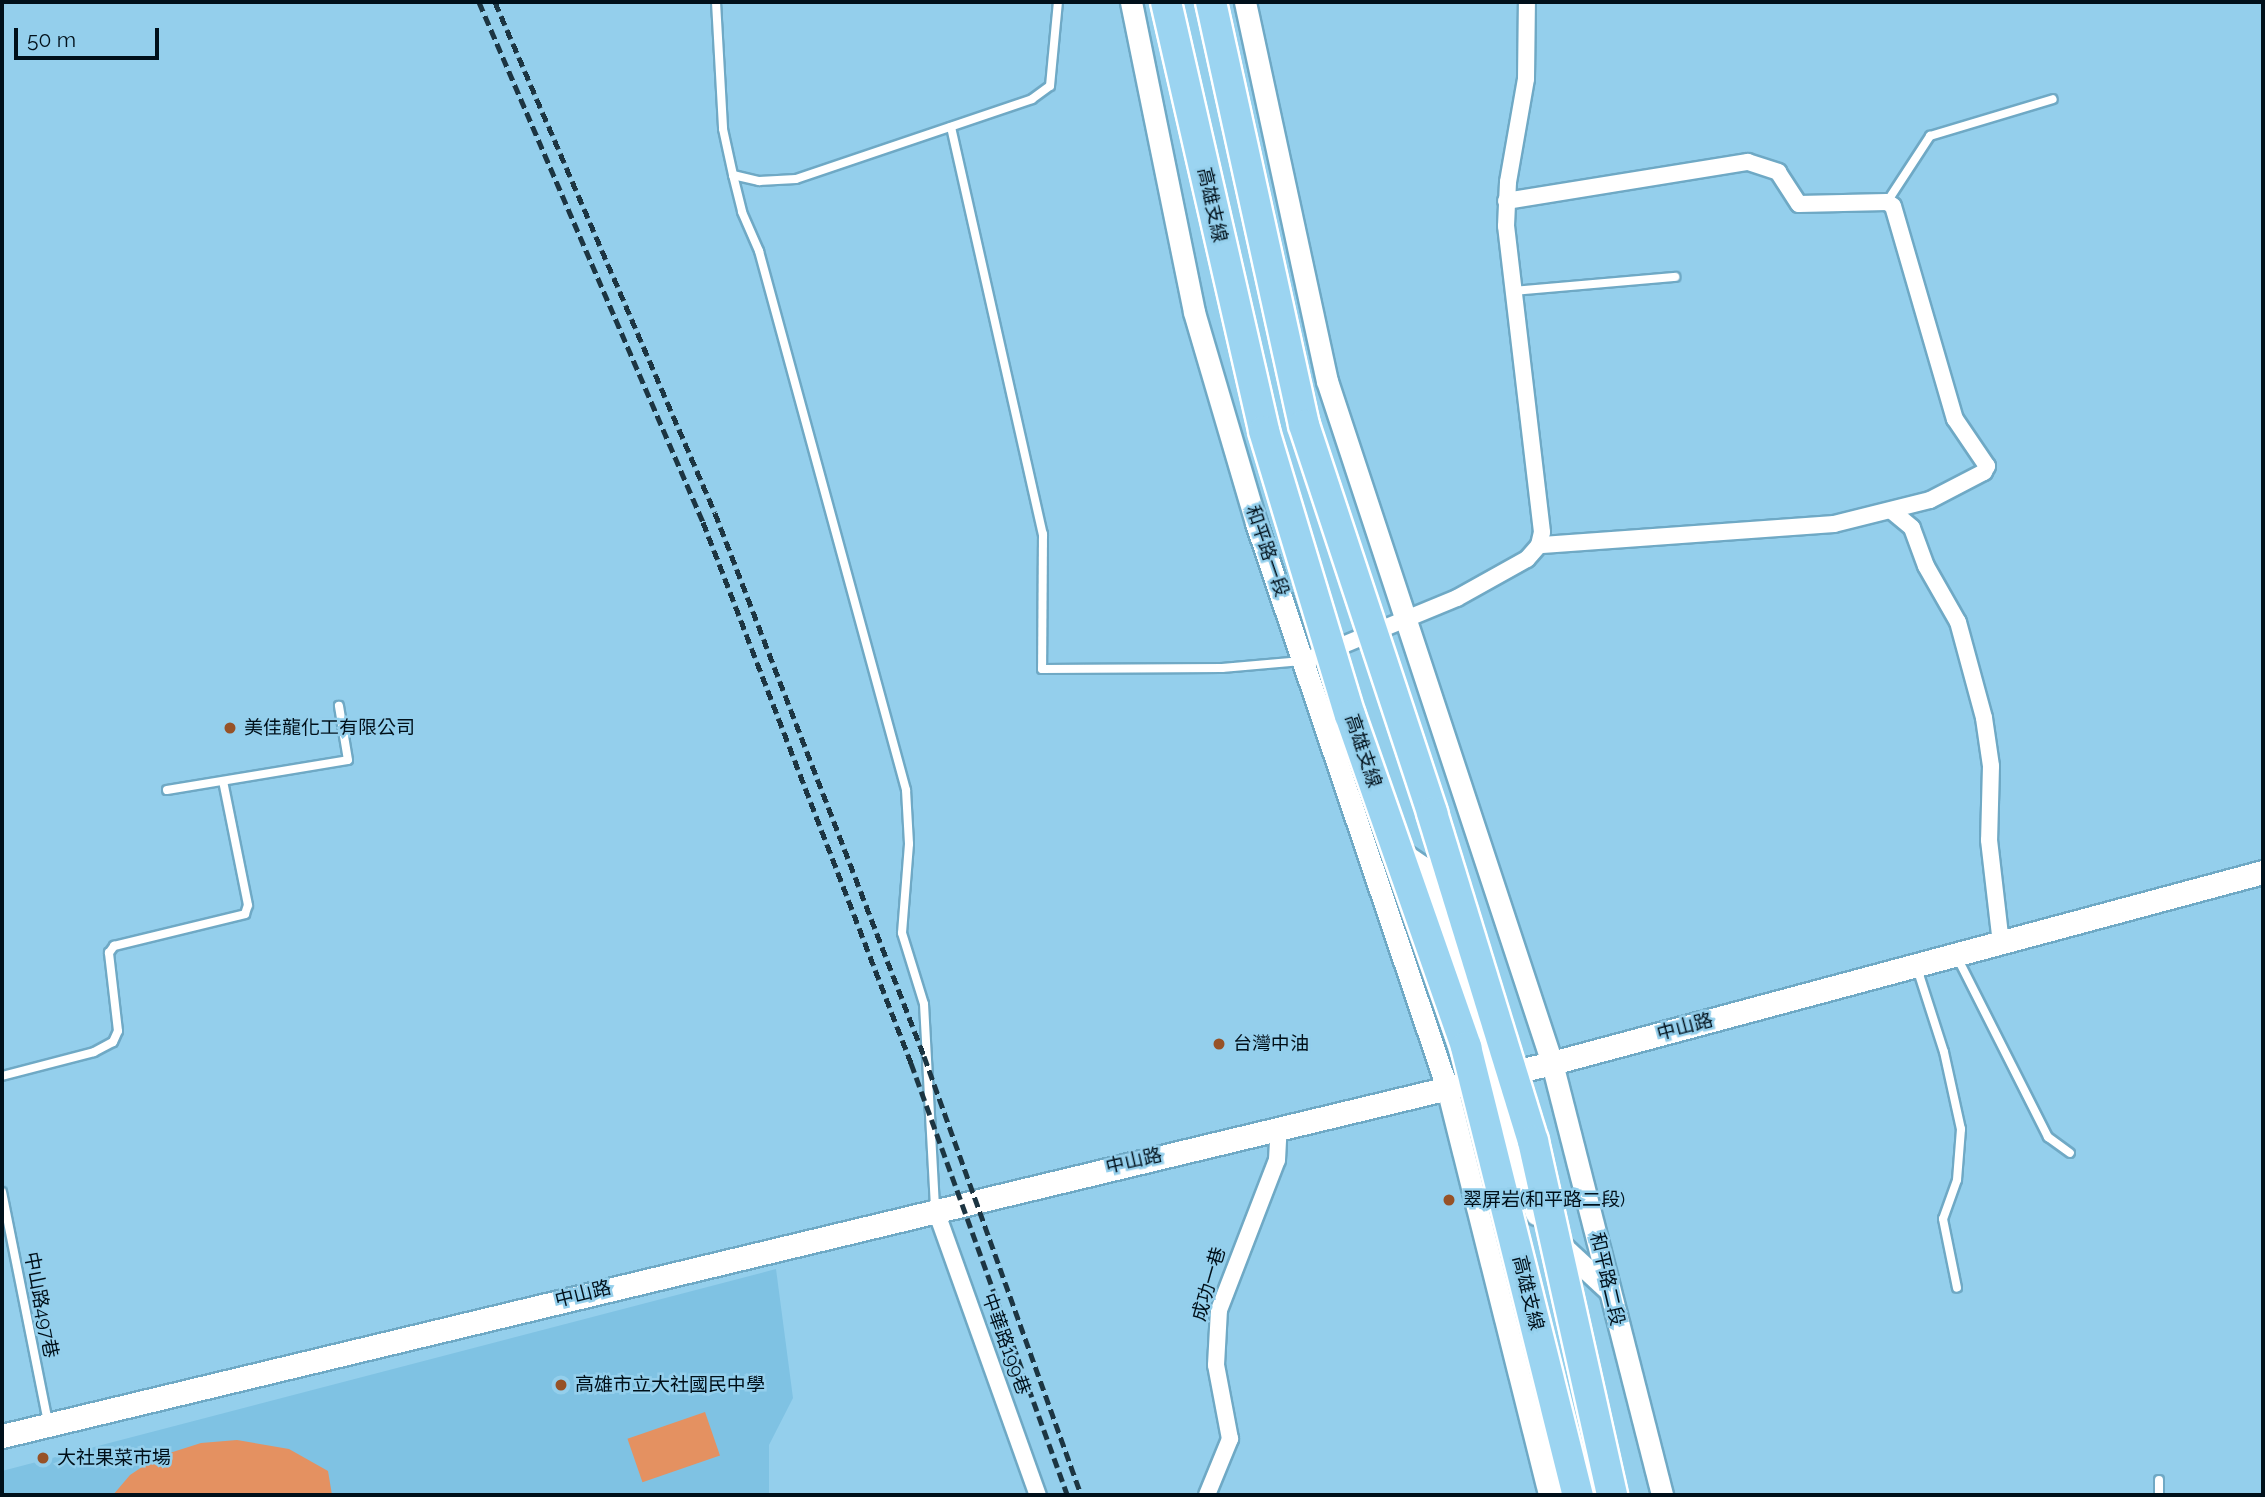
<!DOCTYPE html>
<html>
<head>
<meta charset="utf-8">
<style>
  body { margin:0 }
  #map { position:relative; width:2265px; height:1497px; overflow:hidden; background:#94cfec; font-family:Raleway,"Noto Sans TC",sans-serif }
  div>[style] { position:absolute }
  .built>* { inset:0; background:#7fc2e3 }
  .green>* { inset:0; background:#e49161; transform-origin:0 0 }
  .roads { filter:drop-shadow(2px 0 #6fa9c5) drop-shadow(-2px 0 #6fa9c5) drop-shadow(0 2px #6fa9c5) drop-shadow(0 -2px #6fa9c5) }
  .service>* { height:8px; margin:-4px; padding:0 4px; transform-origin:4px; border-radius:4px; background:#fff }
  .minor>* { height:16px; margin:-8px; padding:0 8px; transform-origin:8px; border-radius:8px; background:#fff }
  .tertiary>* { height:21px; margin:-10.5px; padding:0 10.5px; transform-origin:10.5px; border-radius:10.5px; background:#fff }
  .secondary>* { height:23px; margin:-11.5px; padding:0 11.5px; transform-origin:11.5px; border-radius:11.5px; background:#fff }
  .rail>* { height:5px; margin-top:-2.5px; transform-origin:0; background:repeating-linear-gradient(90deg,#1c3542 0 10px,transparent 0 15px) }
  .bridges { filter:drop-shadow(2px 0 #fff) drop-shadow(-2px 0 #fff) drop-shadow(0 2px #fff) drop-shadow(0 -2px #fff) }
  .motorway-bridge>* { height:30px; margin:-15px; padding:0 15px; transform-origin:15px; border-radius:15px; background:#9bd4f1 }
  .dots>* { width:19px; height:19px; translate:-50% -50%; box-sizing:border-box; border:4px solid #94cfec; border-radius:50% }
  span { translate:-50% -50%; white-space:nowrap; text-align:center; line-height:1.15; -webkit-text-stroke:5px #94cfec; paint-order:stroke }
  .street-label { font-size:19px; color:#00101a }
  .poi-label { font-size:19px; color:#00101a }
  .left { translate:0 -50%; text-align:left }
  .frame { position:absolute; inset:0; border:4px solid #00101a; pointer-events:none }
  .scale { position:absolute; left:14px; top:28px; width:145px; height:32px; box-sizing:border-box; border:4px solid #00101a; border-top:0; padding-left:9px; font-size:21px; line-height:24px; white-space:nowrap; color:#00101a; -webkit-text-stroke:5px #94cfec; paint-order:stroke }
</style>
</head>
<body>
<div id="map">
  <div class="built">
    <i style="clip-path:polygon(776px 1269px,793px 1398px,769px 1445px,769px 1495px,2px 1495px,2px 1471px)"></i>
  </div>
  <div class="green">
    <i style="left:705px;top:1412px;width:46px;height:82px;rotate:71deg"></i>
    <i style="clip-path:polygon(237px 1440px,289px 1449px,328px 1471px,332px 1495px,113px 1495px,130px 1475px,157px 1457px,201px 1443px)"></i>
  </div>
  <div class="roads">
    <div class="service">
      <i style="left:716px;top:2px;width:127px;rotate:86.8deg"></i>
      <i style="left:723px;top:129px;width:47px;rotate:77.7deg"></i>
      <i style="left:733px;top:175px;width:38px;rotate:76deg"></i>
      <i style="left:742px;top:212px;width:43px;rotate:66.4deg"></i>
      <i style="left:759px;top:251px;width:559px;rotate:74.74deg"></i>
      <i style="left:906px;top:790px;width:54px;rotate:86.8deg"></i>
      <i style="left:909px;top:844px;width:89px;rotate:94.5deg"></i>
      <i style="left:902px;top:933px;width:74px;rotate:72.8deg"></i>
      <i style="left:924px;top:1004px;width:204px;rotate:86.9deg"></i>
      <i style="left:951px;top:127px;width:417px;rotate:77.3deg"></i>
      <i style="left:1043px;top:534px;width:135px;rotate:90.4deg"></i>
      <i style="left:1042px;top:669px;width:180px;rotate:-0.3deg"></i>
      <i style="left:1222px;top:668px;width:80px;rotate:-5deg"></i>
      <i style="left:733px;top:175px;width:27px;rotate:13deg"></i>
      <i style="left:759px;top:181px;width:37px;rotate:-3deg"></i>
      <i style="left:796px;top:179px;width:249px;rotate:-18.7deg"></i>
      <i style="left:1032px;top:99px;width:22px;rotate:-36deg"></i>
      <i style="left:1050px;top:86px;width:84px;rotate:-84.6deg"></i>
      <i style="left:1887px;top:202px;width:79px;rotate:-56.9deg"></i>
      <i style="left:1930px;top:136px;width:128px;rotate:-16.7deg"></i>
      <i style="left:1514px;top:291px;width:162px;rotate:-5deg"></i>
      <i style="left:167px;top:790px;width:183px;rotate:-9.4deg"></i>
      <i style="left:348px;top:760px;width:55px;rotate:-99.5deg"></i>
      <i style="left:1957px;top:957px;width:202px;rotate:63.2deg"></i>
      <i style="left:2048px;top:1137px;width:27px;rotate:36deg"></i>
      <i style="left:1917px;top:968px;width:88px;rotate:72.2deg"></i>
      <i style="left:1944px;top:1052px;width:79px;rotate:77.6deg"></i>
      <i style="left:1961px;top:1129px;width:51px;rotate:94.5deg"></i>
      <i style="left:1957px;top:1180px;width:41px;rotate:109.7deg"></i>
      <i style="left:1943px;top:1219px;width:70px;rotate:78.5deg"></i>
      <i style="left:2px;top:1076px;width:95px;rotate:-14.6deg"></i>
      <i style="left:94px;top:1052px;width:21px;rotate:-28deg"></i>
      <i style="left:113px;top:1042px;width:12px;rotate:-66deg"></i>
      <i style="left:118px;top:1031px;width:79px;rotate:-96.6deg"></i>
      <i style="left:109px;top:953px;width:9px;rotate:-54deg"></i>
      <i style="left:114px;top:946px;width:135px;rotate:-13.7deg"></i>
      <i style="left:245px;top:914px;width:9px;rotate:-72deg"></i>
      <i style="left:248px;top:905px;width:126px;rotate:-101.4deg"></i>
      <i style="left:2px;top:1192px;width:235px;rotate:78.7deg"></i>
      <i style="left:2159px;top:1495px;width:15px;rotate:-90deg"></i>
    </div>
    <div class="minor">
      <i style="left:1506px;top:201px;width:245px;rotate:-9.2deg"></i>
      <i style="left:1748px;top:162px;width:32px;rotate:18deg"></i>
      <i style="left:1778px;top:172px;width:38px;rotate:57deg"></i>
      <i style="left:1799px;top:204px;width:88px;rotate:-1.3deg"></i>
      <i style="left:1887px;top:202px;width:7px;rotate:34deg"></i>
      <i style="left:1893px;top:206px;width:222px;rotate:73.8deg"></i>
      <i style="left:1955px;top:419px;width:57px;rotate:55.8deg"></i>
      <i style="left:1987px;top:466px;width:7px;rotate:117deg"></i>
      <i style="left:1984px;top:472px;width:61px;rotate:152.6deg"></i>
      <i style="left:1930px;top:500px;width:99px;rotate:166deg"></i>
      <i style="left:1834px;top:524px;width:296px;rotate:175.9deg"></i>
      <i style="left:1892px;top:511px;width:26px;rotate:40deg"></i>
      <i style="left:1912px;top:528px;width:40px;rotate:69.8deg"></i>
      <i style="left:1926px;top:566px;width:64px;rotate:60.3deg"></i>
      <i style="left:1958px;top:622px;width:99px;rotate:74.8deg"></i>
      <i style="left:1984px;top:718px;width:49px;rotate:81.7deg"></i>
      <i style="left:1991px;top:766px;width:74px;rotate:91.5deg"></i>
      <i style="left:1989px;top:840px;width:104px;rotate:83.4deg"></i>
      <i style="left:1304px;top:661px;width:165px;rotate:-22.4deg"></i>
      <i style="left:1457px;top:598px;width:80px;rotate:-29.1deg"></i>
      <i style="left:1527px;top:559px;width:18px;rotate:-49deg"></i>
      <i style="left:1539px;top:545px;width:13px;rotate:-77deg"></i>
      <i style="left:1542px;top:532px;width:308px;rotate:-96.7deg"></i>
      <i style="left:1506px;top:226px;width:44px;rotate:-87.4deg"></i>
      <i style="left:1508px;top:182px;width:105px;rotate:-80.1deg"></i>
      <i style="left:1526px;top:79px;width:77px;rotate:-89.3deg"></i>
      <i style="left:935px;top:1208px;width:305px;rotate:70.3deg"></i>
      <i style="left:1207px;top:1495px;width:61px;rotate:-67.7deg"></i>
      <i style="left:1230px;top:1439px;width:75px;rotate:-100.7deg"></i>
      <i style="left:1216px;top:1365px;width:55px;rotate:-86.9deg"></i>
      <i style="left:1219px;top:1310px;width:161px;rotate:-68.9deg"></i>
      <i style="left:1277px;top:1160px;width:33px;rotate:-87deg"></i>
    </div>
    <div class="tertiary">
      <i style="left:1131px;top:2px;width:316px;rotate:78.5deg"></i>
      <i style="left:1194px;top:312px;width:220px;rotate:73.6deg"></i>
      <i style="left:1256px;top:523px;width:596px;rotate:71.32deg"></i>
      <i style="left:1447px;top:1088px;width:420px;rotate:75.9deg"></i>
      <i style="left:1245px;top:2px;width:388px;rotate:77.8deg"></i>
      <i style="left:1327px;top:381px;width:718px;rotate:71.74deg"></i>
      <i style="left:1552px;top:1063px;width:446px;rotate:75.7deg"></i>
      <i style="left:1396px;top:849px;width:37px;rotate:34deg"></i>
      <i style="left:1427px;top:870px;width:361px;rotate:72.4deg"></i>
      <i style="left:1554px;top:1239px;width:75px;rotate:42.8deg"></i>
    </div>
    <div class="secondary">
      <i style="left:2px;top:1436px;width:1594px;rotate:-13.53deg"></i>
      <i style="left:1552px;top:1063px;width:736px;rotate:-15.04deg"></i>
    </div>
  </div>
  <div class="rail">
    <i style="left:479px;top:2px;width:566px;rotate:66.7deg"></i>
    <i style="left:703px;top:522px;width:580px;rotate:68.97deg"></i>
    <i style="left:911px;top:1063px;width:459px;rotate:70.1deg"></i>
    <i style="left:495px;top:2px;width:556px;rotate:66.71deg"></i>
    <i style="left:715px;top:513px;width:582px;rotate:68.95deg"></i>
    <i style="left:924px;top:1056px;width:466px;rotate:70.3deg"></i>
  </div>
  <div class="bridges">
    <div class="motorway-bridge">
      <i style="left:1166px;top:2px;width:440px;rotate:77.1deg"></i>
      <i style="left:1264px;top:431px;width:297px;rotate:73.2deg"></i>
      <i style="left:1350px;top:715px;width:352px;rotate:70.7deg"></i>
      <i style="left:1466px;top:1047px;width:462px;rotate:76deg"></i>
      <i style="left:1211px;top:2px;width:433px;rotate:77.6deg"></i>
      <i style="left:1304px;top:425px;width:409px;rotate:71.7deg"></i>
      <i style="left:1432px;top:813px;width:343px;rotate:72.9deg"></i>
      <i style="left:1533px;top:1141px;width:363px;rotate:77.4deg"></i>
    </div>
  </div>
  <div class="dots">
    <i style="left:230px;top:728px;background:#975227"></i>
    <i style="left:1219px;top:1044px;background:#975227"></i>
    <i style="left:1449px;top:1200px;background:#975227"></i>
    <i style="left:561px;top:1385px;background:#975227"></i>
    <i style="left:43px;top:1458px;background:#975227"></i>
  </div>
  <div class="street-label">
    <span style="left:1212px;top:205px;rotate:77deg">高雄支線</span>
    <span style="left:1267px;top:551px;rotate:71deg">和平路一段</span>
    <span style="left:1363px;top:751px;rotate:71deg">高雄支線</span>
    <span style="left:1685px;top:1027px;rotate:-15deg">中山路</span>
    <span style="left:1134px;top:1161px;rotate:-13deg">中山路</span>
    <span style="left:1607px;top:1279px;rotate:77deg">和平路二段</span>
    <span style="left:1209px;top:1284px;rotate:-74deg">成功一巷</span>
    <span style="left:1528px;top:1293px;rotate:76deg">高雄支線</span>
    <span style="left:583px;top:1294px;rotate:-14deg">中山路</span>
    <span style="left:41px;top:1305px;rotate:79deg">中山路497巷</span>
    <span style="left:1006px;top:1344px;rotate:70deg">中華路199巷</span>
  </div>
  <div class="poi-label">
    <span class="left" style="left:244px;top:728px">美佳龍化工有限公司</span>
    <span class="left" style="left:1233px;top:1044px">台灣中油</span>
    <span class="left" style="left:1463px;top:1200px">翠屏岩(和平路二段)</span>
    <span class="left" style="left:575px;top:1385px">高雄市立大社國民中學</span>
    <span class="left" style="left:57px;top:1458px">大社果菜市場</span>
  </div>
  <div class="frame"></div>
  <div class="scale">50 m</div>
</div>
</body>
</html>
